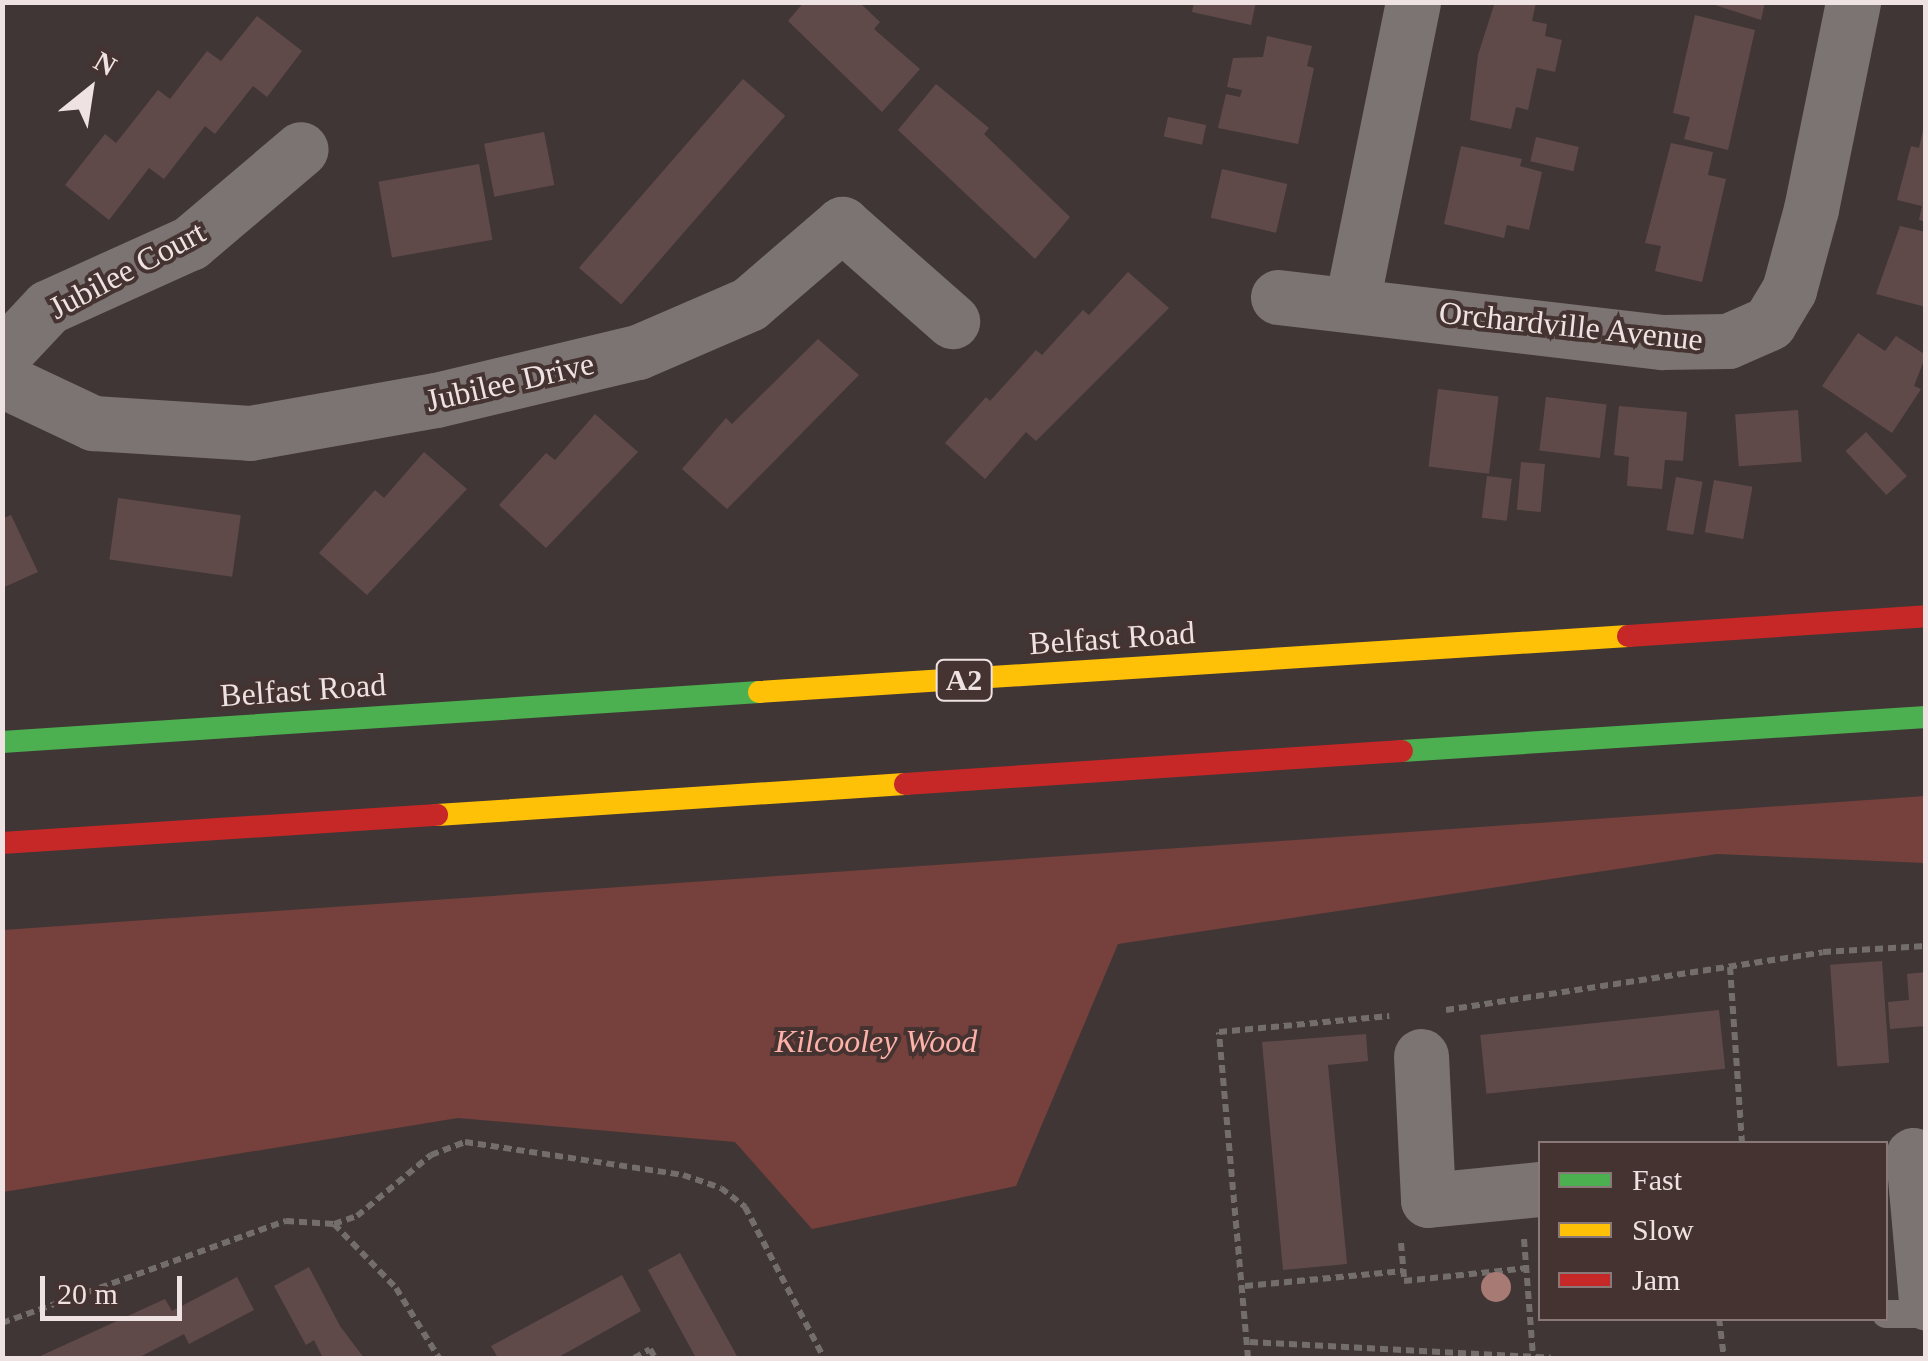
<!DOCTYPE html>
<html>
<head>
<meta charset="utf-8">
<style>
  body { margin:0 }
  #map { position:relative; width:1928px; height:1361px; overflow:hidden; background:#403635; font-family:"Times New Roman",serif }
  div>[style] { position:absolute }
  .green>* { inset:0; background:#76403c }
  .building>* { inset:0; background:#604a49; transform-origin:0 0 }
  .path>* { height:6px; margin-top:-3px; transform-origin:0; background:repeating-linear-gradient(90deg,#736d6c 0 8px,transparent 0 13px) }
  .lane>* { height:28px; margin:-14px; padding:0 14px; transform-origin:14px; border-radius:14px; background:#7c7472 }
  .street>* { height:55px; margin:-27.5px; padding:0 27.5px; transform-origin:27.5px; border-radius:27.5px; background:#7c7472 }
  .fast>* { height:22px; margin:-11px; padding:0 11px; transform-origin:11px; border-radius:11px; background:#4caf50 }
  .slow>* { height:22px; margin:-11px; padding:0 11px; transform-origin:11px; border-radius:11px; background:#ffc107 }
  .jam>* { height:22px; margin:-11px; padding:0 11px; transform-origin:11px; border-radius:11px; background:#c62828 }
  .trees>* { width:30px; height:30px; margin:-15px; border-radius:50%; background:#a87a74 }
  span { translate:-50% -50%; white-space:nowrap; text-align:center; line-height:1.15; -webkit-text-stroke:8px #443331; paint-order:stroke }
  .shield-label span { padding:2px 8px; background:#443331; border:2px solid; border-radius:8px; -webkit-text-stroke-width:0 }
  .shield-label { font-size:30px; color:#eee3e2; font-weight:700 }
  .street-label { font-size:32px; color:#eee3e2 }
  .park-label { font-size:32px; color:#fdb1a8; font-style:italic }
  .frame { position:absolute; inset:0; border:5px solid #eee3e2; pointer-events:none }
  .legend { position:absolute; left:1538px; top:1141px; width:350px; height:180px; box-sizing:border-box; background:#443331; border:2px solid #887978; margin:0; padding:12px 18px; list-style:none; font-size:30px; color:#eee3e2 }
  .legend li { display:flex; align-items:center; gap:20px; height:50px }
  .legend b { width:50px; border:2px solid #887978 }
  .north { position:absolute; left:40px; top:40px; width:100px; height:100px; -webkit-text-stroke:8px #443331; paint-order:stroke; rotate:30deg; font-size:28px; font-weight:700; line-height:40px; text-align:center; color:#eee3e2 }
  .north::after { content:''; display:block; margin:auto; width:35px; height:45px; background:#eee3e2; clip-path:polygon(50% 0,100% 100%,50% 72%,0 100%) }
  .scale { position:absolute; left:40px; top:1276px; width:142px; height:45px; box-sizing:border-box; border:5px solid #eee3e2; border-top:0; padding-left:12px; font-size:30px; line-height:35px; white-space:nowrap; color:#eee3e2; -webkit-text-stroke:8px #443331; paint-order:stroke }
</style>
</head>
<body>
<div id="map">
  <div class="green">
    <i style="clip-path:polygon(1925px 796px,1925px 863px,1717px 854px,1118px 944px,1016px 1186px,812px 1229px,735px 1142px,458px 1118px,3px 1192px,3px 930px)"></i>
  </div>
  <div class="building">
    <i style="clip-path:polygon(804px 2px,859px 2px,880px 22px,874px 29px,920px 69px,882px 112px,788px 21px)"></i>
    <i style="clip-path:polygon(1194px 2px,1256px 2px,1251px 25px,1192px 12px)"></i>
    <i style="clip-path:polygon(1495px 2px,1536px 2px,1532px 21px,1547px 24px,1545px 36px,1562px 40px,1555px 72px,1537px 68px,1528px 110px,1516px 107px,1511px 129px,1470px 120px,1478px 55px)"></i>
    <i style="clip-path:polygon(1706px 2px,1765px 2px,1761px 20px)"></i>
    <i style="clip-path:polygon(1695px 15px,1755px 30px,1728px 150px,1684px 139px,1690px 117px,1673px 113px)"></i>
    <i style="clip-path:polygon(257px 16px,302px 51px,267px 97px,253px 86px,215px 134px,205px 126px,164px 179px,149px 168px,109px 220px,65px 185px,105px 134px,116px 143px,158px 90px,170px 99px,207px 51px,221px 61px)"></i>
    <i style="clip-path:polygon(1267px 36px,1312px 46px,1307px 66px,1314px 68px,1298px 144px,1218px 128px,1226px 94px,1240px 97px,1242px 90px,1227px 87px,1233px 58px,1263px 57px)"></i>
    <i style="left:743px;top:79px;width:56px;height:250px;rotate:41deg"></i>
    <i style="clip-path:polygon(936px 84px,989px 128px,984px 134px,1070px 217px,1035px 259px,898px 130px)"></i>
    <i style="left:1168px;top:117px;width:39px;height:20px;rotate:12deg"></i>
    <i style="clip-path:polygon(1924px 126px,1926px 126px,1926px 222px,1919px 220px,1922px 206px,1897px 200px,1911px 146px,1919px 148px)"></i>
    <i style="left:544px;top:132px;width:54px;height:61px;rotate:79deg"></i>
    <i style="left:1536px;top:137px;width:44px;height:25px;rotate:13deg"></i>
    <i style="clip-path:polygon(1671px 143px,1713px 152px,1708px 175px,1726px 179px,1702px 282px,1655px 271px,1661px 246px,1645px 243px)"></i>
    <i style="clip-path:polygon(1461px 146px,1522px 159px,1520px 166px,1542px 172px,1529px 230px,1507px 225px,1504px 238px,1444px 224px)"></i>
    <i style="left:479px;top:164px;width:77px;height:102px;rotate:80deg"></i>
    <i style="left:1222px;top:169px;width:67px;height:50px;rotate:13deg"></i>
    <i style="clip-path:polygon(1900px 226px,1926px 232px,1926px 307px,1876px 294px)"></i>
    <i style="clip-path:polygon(1128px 272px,1169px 308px,1036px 441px,1026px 432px,985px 479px,945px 443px,986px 397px,990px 401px,1036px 350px,1042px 355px,1083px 310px,1089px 315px)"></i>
    <i style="clip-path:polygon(1858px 333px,1885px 351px,1896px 336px,1926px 355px,1914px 386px,1921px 389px,1892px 433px,1822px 386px)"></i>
    <i style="clip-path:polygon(818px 339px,859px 375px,727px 509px,682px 469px,726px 418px,732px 424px)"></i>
    <i style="left:1438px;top:389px;width:61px;height:78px;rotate:7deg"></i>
    <i style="left:1546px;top:397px;width:61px;height:54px;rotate:7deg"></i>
    <i style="clip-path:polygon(1619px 406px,1687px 412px,1683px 461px,1665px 460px,1662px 489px,1627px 486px,1629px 457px,1614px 455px)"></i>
    <i style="left:1798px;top:410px;width:52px;height:63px;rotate:86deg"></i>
    <i style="clip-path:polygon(595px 414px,638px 452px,546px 548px,499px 505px,546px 453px,555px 460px)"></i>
    <i style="left:1866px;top:432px;width:60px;height:28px;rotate:47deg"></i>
    <i style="clip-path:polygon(424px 452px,467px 489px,367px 595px,319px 553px,375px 490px,384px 498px)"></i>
    <i style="left:1521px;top:462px;width:24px;height:48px;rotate:5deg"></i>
    <i style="left:1487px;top:476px;width:25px;height:42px;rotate:7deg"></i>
    <i style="left:1676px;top:477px;width:27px;height:54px;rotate:10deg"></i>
    <i style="left:1714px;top:480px;width:39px;height:53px;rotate:10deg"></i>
    <i style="left:118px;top:498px;width:124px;height:62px;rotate:8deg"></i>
    <i style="clip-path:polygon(11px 515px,38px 572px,2px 588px,2px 519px)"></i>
    <i style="left:1882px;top:961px;width:102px;height:52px;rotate:86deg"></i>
    <i style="clip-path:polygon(1926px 972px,1926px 1026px,1890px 1029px,1888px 1002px,1909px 1000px,1907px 974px)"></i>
    <i style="left:1719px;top:1010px;width:59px;height:240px;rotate:84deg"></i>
    <i style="clip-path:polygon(1366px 1034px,1368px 1061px,1328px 1065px,1347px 1264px,1283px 1270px,1262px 1042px)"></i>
    <i style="clip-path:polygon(680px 1253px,717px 1320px,738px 1358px,696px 1358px,648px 1270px)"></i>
    <i style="clip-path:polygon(309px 1267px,340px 1326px,364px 1358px,323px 1358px,314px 1340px,306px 1345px,274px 1286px)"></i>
    <i style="clip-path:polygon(622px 1275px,641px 1311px,557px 1358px,498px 1358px,491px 1346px)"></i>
    <i style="clip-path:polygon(237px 1277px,254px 1310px,189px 1344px,184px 1334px,138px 1358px,36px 1358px,165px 1299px,172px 1311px)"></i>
  </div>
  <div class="path">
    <i style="left:1730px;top:967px;width:177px;rotate:86.1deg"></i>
    <i style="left:1446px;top:1010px;width:381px;rotate:-8.7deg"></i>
    <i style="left:1823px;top:952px;width:103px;rotate:-3.3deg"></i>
    <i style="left:334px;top:1224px;width:89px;rotate:45.9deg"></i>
    <i style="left:396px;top:1288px;width:82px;rotate:58.4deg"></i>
    <i style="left:1524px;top:1239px;width:118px;rotate:85.6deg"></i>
    <i style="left:1401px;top:1243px;width:38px;rotate:85deg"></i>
    <i style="left:1404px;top:1281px;width:124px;rotate:-6deg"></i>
    <i style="left:1245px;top:1286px;width:159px;rotate:-5.4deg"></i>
    <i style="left:1719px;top:1318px;width:40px;rotate:82.9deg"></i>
    <i style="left:2px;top:1323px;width:302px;rotate:-19.8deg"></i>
    <i style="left:286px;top:1221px;width:48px;rotate:3.6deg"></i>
    <i style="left:334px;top:1224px;width:24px;rotate:-19deg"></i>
    <i style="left:357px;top:1216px;width:96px;rotate:-39.5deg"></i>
    <i style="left:431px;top:1155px;width:36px;rotate:-21deg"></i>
    <i style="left:465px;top:1142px;width:220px;rotate:8.6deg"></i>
    <i style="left:683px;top:1175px;width:40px;rotate:18.9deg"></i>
    <i style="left:721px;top:1188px;width:31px;rotate:38deg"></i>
    <i style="left:745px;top:1207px;width:170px;rotate:62.4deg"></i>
    <i style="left:1250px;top:1342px;width:301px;rotate:3deg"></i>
    <i style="left:634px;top:1358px;width:18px;rotate:-29deg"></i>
    <i style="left:650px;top:1349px;width:10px;rotate:61deg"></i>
    <i style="left:1248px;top:1358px;width:327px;rotate:-95.1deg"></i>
    <i style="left:1219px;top:1032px;width:171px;rotate:-5.4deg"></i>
  </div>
  <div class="lane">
    <i style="left:1886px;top:1314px;width:40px"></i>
  </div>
  <div class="street">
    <i style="left:1278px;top:297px;width:387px;rotate:6.7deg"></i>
    <i style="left:1662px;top:342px;width:66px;rotate:-0.9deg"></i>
    <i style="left:1728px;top:341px;width:45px;rotate:-23.7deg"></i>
    <i style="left:1769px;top:323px;width:39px;rotate:-59deg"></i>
    <i style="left:1789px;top:290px;width:84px;rotate:-74.8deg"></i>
    <i style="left:1811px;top:209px;width:211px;rotate:-78.5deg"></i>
    <i style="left:1352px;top:302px;width:306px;rotate:-78.5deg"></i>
    <i style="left:2px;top:356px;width:67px;rotate:-46.8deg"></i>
    <i style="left:48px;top:307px;width:156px;rotate:-24.3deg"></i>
    <i style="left:190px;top:243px;width:145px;rotate:-40.3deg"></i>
    <i style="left:2px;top:380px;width:101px;rotate:25.3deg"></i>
    <i style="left:93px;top:423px;width:157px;rotate:3.6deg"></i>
    <i style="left:250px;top:433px;width:189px;rotate:-10.1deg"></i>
    <i style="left:436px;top:400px;width:208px;rotate:-13.4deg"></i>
    <i style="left:638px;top:352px;width:121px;rotate:-23.4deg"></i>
    <i style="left:749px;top:304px;width:123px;rotate:-40.7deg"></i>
    <i style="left:842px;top:224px;width:147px;rotate:41.4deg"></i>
    <i style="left:1421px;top:1056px;width:144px;rotate:87.2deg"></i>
    <i style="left:1428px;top:1200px;width:113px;rotate:-5.6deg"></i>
    <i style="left:1913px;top:1155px;width:148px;rotate:84.9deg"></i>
  </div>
  <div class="fast">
    <i style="left:2px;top:742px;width:759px;rotate:-3.78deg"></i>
    <i style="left:1402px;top:751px;width:525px;rotate:-3.71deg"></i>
  </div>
  <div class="slow">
    <i style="left:759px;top:692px;width:871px;rotate:-3.69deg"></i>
    <i style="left:437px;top:815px;width:469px;rotate:-3.8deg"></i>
  </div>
  <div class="jam">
    <i style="left:1628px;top:636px;width:299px;rotate:-3.8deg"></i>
    <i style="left:905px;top:784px;width:498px;rotate:-3.8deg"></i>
    <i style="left:2px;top:843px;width:436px;rotate:-3.7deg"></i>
  </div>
  <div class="trees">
    <i style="left:1496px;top:1287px"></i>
  </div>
  <div class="shield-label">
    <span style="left:964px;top:680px">A2</span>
  </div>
  <div class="street-label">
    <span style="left:127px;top:270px;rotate:-28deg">Jubilee Court</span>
    <span style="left:1571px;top:326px;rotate:6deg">Orchardville Avenue</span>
    <span style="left:510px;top:382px;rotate:-13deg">Jubilee Drive</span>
    <span style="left:1112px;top:638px;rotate:-4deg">Belfast Road</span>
    <span style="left:303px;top:690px;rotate:-4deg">Belfast Road</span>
  </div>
  <div class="park-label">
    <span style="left:876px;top:1041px">Kilcooley Wood</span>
  </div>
  <div class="frame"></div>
  <ul class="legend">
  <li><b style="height:12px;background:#4caf50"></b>Fast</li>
  <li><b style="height:12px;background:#ffc107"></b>Slow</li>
  <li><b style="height:12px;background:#c62828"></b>Jam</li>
  </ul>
  <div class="north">N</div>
  <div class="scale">20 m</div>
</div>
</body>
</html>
